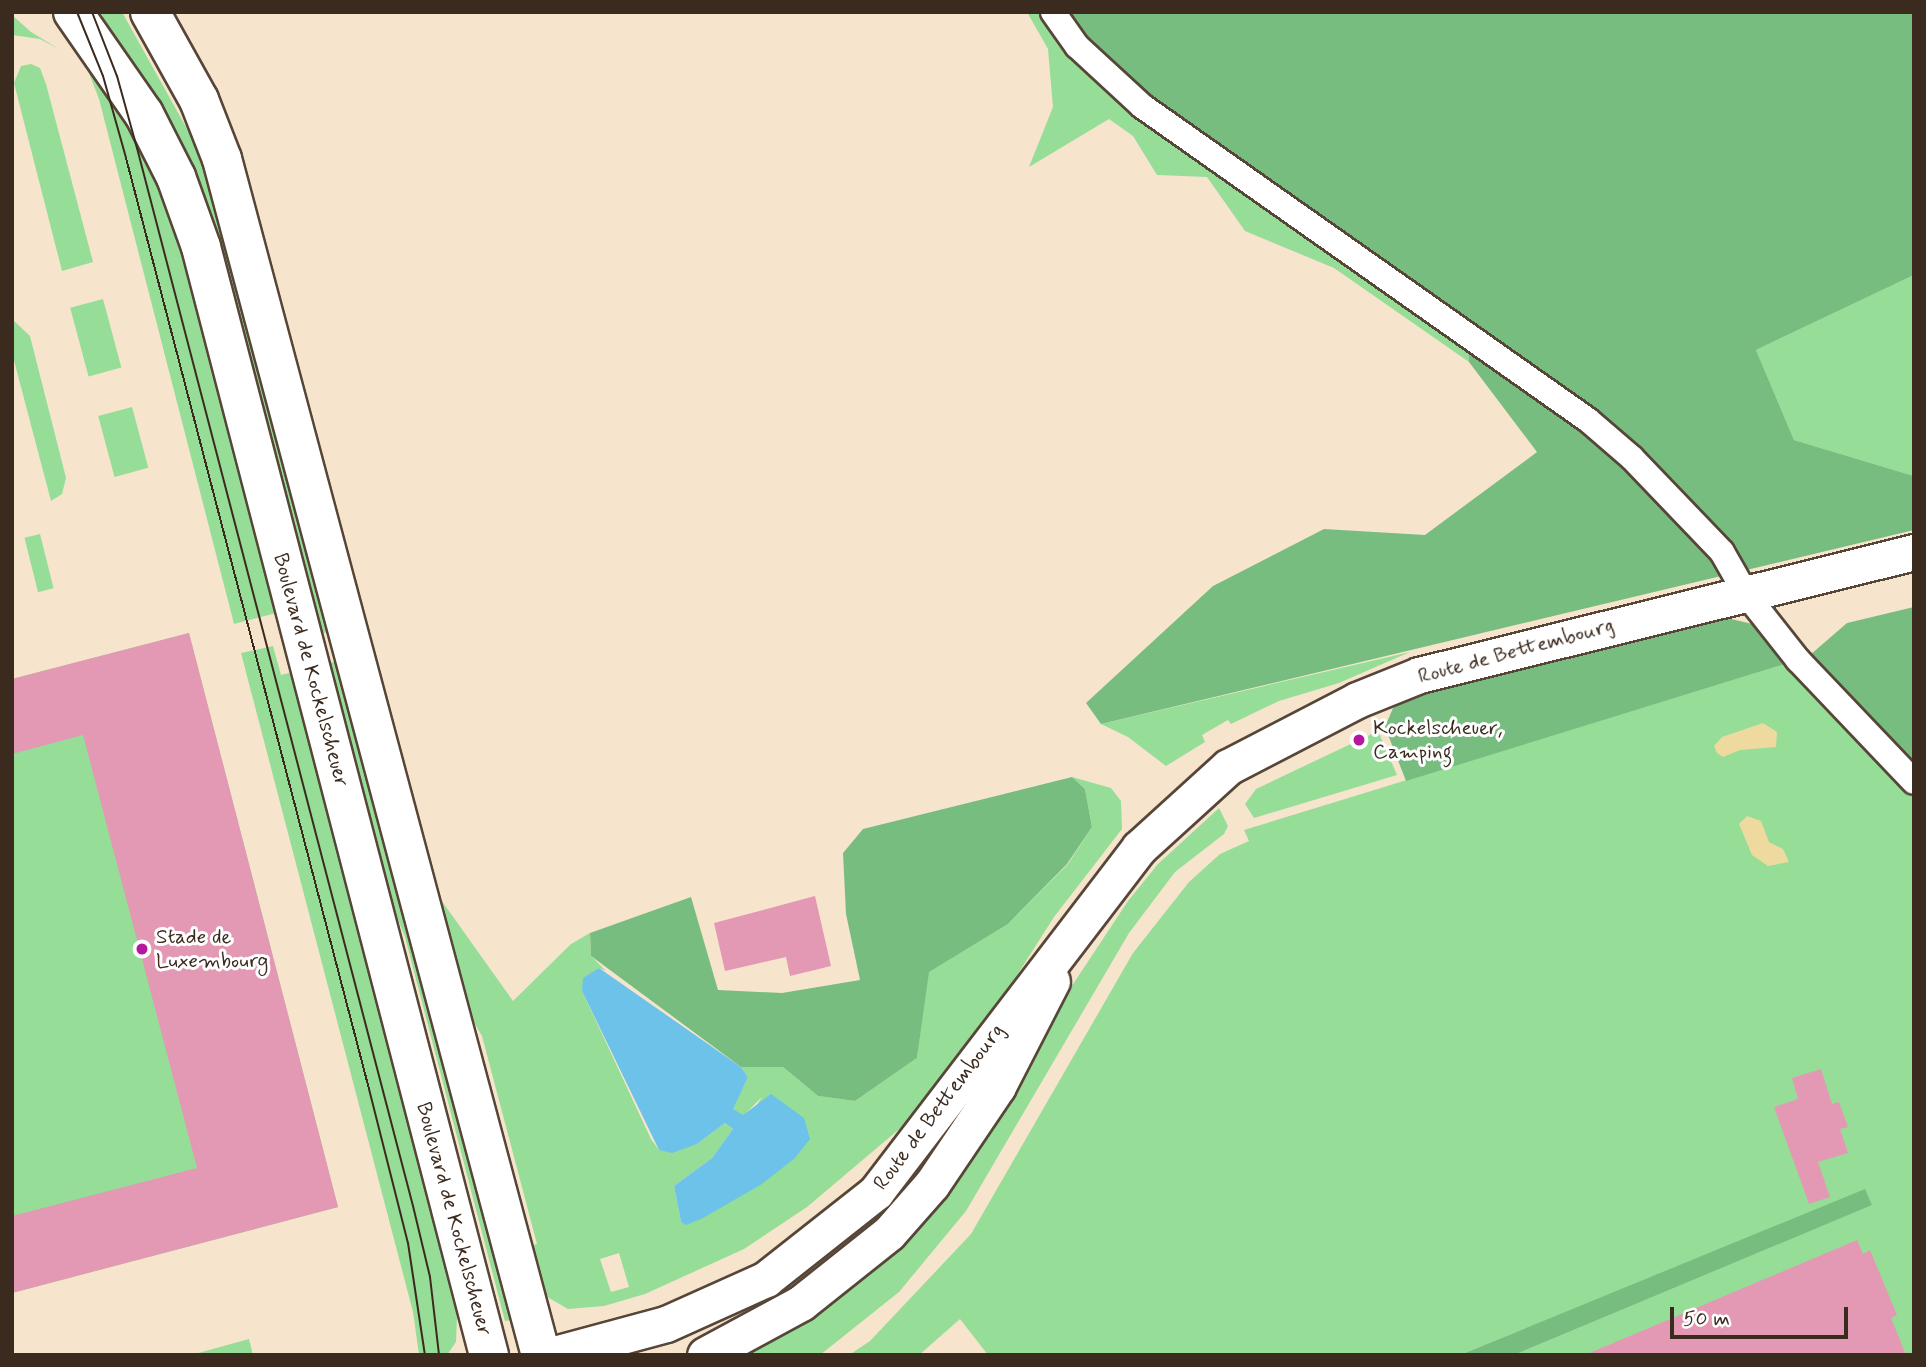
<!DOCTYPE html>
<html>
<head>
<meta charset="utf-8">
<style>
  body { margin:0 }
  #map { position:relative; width:1926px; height:1367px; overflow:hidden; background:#f6e4cd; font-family:Mynerve,sans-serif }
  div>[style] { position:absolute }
  .green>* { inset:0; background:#96de98; transform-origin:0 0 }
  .forest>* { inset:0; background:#78bd80 }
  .sand>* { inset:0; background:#eeda9e }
  .water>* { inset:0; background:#6cc2e9 }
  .building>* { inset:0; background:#e398b4 }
  .roads { filter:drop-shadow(2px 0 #574638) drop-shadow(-2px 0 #574638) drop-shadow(0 2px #574638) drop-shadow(0 -2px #574638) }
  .minor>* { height:24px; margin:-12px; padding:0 12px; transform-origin:12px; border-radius:12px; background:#fff }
  .secondary>* { height:35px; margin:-17.5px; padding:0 17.5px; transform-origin:17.5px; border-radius:17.5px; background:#fff }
  .primary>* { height:38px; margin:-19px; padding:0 19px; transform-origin:19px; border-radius:19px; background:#fff }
  .tram>* { height:2px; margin:-1px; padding:0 1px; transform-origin:1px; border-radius:1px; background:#3b2a1e }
  .dots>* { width:19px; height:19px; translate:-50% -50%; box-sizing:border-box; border:4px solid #fff; border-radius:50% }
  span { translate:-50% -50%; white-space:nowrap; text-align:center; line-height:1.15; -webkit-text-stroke:6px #fff; paint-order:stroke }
  .street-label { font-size:21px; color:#3b2a1e }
  .poi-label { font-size:21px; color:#3b2a1e }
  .left { translate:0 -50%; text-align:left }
  .frame { position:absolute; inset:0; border:14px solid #3b2a1e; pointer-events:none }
  .scale { position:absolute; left:1670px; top:1307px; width:178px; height:32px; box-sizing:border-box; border:4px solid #3b2a1e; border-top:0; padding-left:9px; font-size:21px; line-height:24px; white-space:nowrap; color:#3b2a1e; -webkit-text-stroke:5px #fff; paint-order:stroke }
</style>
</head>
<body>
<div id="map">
  <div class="green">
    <i style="clip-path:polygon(51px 12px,57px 12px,165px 179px,284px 611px,234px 624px,99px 99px,78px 45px)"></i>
    <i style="clip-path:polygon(101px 12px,122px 12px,206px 163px,336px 630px,315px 635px)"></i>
    <i style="clip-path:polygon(1027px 12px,1053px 12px,1468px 339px,1469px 362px,1334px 268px,1245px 231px,1207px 177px,1157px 175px,1133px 136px,1109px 119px,1029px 167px,1053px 107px,1048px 49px)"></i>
    <i style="clip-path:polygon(12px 15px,31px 32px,59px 49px,40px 39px,12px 35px)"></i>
    <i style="clip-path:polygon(31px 64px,40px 68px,46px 84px,93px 262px,62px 271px,14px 83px,21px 66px)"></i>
    <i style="clip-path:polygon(1914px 275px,1914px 476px,1794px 440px,1756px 350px)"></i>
    <i style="left:103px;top:299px;width:71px;height:34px;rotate:75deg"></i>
    <i style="clip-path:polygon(12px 319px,30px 336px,66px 478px,62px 494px,51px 501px,12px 353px)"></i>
    <i style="left:132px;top:407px;width:63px;height:35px;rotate:75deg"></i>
    <i style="left:40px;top:534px;width:56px;height:16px;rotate:76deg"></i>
    <i style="clip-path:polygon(189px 633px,338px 1207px,12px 1293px,12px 679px)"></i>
    <i style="clip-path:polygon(273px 646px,281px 675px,301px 670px,417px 1123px,423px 1183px,457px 1315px,456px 1342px,447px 1355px,419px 1355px,413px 1312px,241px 653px)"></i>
    <i style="clip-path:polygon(1410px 652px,1339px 683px,1279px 701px,1231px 724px,1228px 720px,1202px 735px,1205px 742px,1166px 766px,1128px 737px,1101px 724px)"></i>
    <i style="clip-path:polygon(343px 659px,510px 1306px,511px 1320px,505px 1321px,405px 937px,391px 902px,323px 665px)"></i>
    <i style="clip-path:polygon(1798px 660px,1914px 782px,1914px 1355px,1514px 1355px,1871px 1205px,1865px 1190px,1460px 1355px,988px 1355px,960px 1319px,919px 1355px,849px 1355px,870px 1341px,971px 1234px,1133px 953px,1189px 882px,1220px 854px,1249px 841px,1244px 830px)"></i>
    <i style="clip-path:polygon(1378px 731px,1397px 775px,1254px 818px,1245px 804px,1256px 789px)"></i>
    <i style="clip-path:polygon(evenodd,1072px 777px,1111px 788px,1121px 801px,1122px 829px,1054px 917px,956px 1071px,910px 1120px,807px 1207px,744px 1249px,645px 1294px,604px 1306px,568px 1309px,549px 1298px,537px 1285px,524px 1248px,537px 1244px,482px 1036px,460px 998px,434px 890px,513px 1001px,571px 944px,590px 933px,591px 956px,606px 971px,599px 968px,582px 991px,651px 1139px,659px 1150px,697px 1144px,725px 1123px,733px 1129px,712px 1158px,674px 1186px,681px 1222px,762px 1097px,743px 1116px,732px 1109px,748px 1077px,741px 1067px,783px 1067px,818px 1096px,855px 1101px,917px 1058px,928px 972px,1008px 924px,1068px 864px,1092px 827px,1085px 789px,1072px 777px,619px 1253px,629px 1287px,611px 1292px,600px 1259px,619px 1253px)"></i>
    <i style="clip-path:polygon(1219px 808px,1228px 826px,1224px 834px,1175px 872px,1129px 933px,966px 1211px,899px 1292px,820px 1355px,737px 1355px,974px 1134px,1128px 901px,1158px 864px)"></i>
    <i style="clip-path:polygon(249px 1339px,253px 1355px,191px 1355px)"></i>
  </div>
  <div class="forest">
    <i style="clip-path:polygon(1053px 12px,1914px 12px,1914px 275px,1756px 350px,1794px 440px,1914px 476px,1914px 530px,1101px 724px,1086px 703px,1213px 586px,1324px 529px,1425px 535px,1537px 452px,1469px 362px,1468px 339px,1234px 174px)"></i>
    <i style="clip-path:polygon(1914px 607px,1914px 782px,1798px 660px,1406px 781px,1385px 727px,1393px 708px,1426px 689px,1723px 617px,1752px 624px,1810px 655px,1847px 623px)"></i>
    <i style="clip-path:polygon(1072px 777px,1085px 789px,1092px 827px,1067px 864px,1008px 924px,929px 972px,917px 1058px,855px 1101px,818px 1096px,783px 1067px,741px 1067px,591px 956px,590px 933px,691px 897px,718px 990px,782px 993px,860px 980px,846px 914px,843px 853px,863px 829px)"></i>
    <i style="clip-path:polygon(1865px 1189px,1872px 1205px,1514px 1355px,1460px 1355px)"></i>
  </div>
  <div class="sand">
    <i style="clip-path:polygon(1763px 723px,1777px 732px,1776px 747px,1740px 750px,1723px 757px,1717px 753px,1714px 746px,1722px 737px)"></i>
    <i style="clip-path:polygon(1747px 816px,1761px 821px,1769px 842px,1783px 849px,1789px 862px,1768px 866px,1752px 855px,1739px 824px)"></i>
  </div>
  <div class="water">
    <i style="clip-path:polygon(599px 968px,741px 1067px,748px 1077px,733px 1109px,743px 1115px,771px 1094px,804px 1118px,810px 1139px,795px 1158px,762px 1184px,703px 1218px,686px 1225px,681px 1222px,674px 1186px,712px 1158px,733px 1129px,725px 1123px,697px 1144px,672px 1153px,659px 1150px,582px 991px,583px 978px)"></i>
  </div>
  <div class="building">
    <i style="clip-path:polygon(189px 633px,338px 1207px,12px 1293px,12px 1216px,197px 1168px,83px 735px,12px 754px,12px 679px)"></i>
    <i style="clip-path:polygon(815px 896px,831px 966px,790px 976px,786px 957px,725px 971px,714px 923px)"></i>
    <i style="clip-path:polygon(1821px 1069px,1832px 1104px,1839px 1102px,1848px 1127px,1840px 1129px,1848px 1153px,1818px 1162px,1830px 1197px,1809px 1204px,1774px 1107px,1798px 1099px,1792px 1078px)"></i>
    <i style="clip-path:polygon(1857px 1240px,1863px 1254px,1870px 1250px,1897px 1315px,1891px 1318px,1906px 1355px,1585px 1355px)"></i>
  </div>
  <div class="roads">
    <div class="minor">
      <i style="left:1053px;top:12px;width:42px;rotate:54.8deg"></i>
      <i style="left:1077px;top:46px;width:88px;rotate:42.7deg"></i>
      <i style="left:1142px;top:106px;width:545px;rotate:35.15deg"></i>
      <i style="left:1588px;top:420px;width:58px;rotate:40.8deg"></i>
      <i style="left:1632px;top:458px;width:130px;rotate:46.2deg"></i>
      <i style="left:1722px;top:552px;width:48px;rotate:60.3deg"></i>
      <i style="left:1746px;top:594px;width:84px;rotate:51.8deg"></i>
      <i style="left:1798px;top:660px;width:168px;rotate:46.4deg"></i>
    </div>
    <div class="secondary">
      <i style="left:551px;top:1355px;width:119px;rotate:-15.1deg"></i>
      <i style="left:666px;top:1324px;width:110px;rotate:-24.2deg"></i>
      <i style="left:766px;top:1279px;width:140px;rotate:-38.3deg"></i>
      <i style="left:876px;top:1192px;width:433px;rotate:-52.6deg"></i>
      <i style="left:1139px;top:848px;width:120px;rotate:-42.3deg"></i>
      <i style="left:1228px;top:767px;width:145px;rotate:-27.4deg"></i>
      <i style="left:1357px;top:700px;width:67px;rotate:-22deg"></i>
      <i style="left:1419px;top:675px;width:510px;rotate:-13.95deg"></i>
      <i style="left:705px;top:1355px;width:109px;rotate:-28.4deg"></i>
      <i style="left:801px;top:1303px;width:112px;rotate:-38.5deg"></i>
      <i style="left:889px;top:1233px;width:65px;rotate:-48.7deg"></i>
      <i style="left:932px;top:1184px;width:118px;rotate:-56deg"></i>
      <i style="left:998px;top:1086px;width:118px;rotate:-62.8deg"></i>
    </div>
    <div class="primary">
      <i style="left:73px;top:12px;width:124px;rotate:55.2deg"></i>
      <i style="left:144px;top:114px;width:71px;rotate:63.1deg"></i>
      <i style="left:176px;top:177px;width:74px;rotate:70.3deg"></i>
      <i style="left:201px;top:247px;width:1145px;rotate:75.43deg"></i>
      <i style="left:150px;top:12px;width:101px;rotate:60.9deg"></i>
      <i style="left:199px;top:100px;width:63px;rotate:68.7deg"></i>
      <i style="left:222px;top:159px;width:1238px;rotate:75.07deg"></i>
    </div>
  </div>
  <div class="tram">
    <i style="left:77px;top:12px;width:69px;rotate:67.9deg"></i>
    <i style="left:103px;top:76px;width:85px;rotate:74.3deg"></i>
    <i style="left:126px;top:158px;width:962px;rotate:75.37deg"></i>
    <i style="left:369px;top:1089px;width:159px;rotate:75.8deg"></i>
    <i style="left:408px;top:1243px;width:113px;rotate:81.4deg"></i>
    <i style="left:92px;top:12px;width:69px;rotate:68.7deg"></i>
    <i style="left:117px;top:76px;width:75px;rotate:74.5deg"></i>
    <i style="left:137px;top:148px;width:1093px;rotate:75.38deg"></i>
    <i style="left:413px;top:1206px;width:73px;rotate:76.5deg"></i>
    <i style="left:430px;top:1277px;width:79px;rotate:83.4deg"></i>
  </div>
  <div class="dots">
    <i style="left:1359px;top:740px;background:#b5179e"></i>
    <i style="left:142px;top:949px;background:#b5179e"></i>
  </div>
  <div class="street-label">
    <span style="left:1516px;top:651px;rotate:-15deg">Route de Bettembourg</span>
    <span style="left:311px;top:670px;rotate:75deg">Boulevard de Kockelscheuer</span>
    <span style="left:939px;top:1107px;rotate:-53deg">Route de Bettembourg</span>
    <span style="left:454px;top:1219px;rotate:75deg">Boulevard de Kockelscheuer</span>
  </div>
  <div class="poi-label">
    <span class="left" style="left:1373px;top:740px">Kockelscheuer,<br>Camping</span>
    <span class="left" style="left:156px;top:949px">Stade de<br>Luxembourg</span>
  </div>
  <div class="frame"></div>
  <div class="scale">50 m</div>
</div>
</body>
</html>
